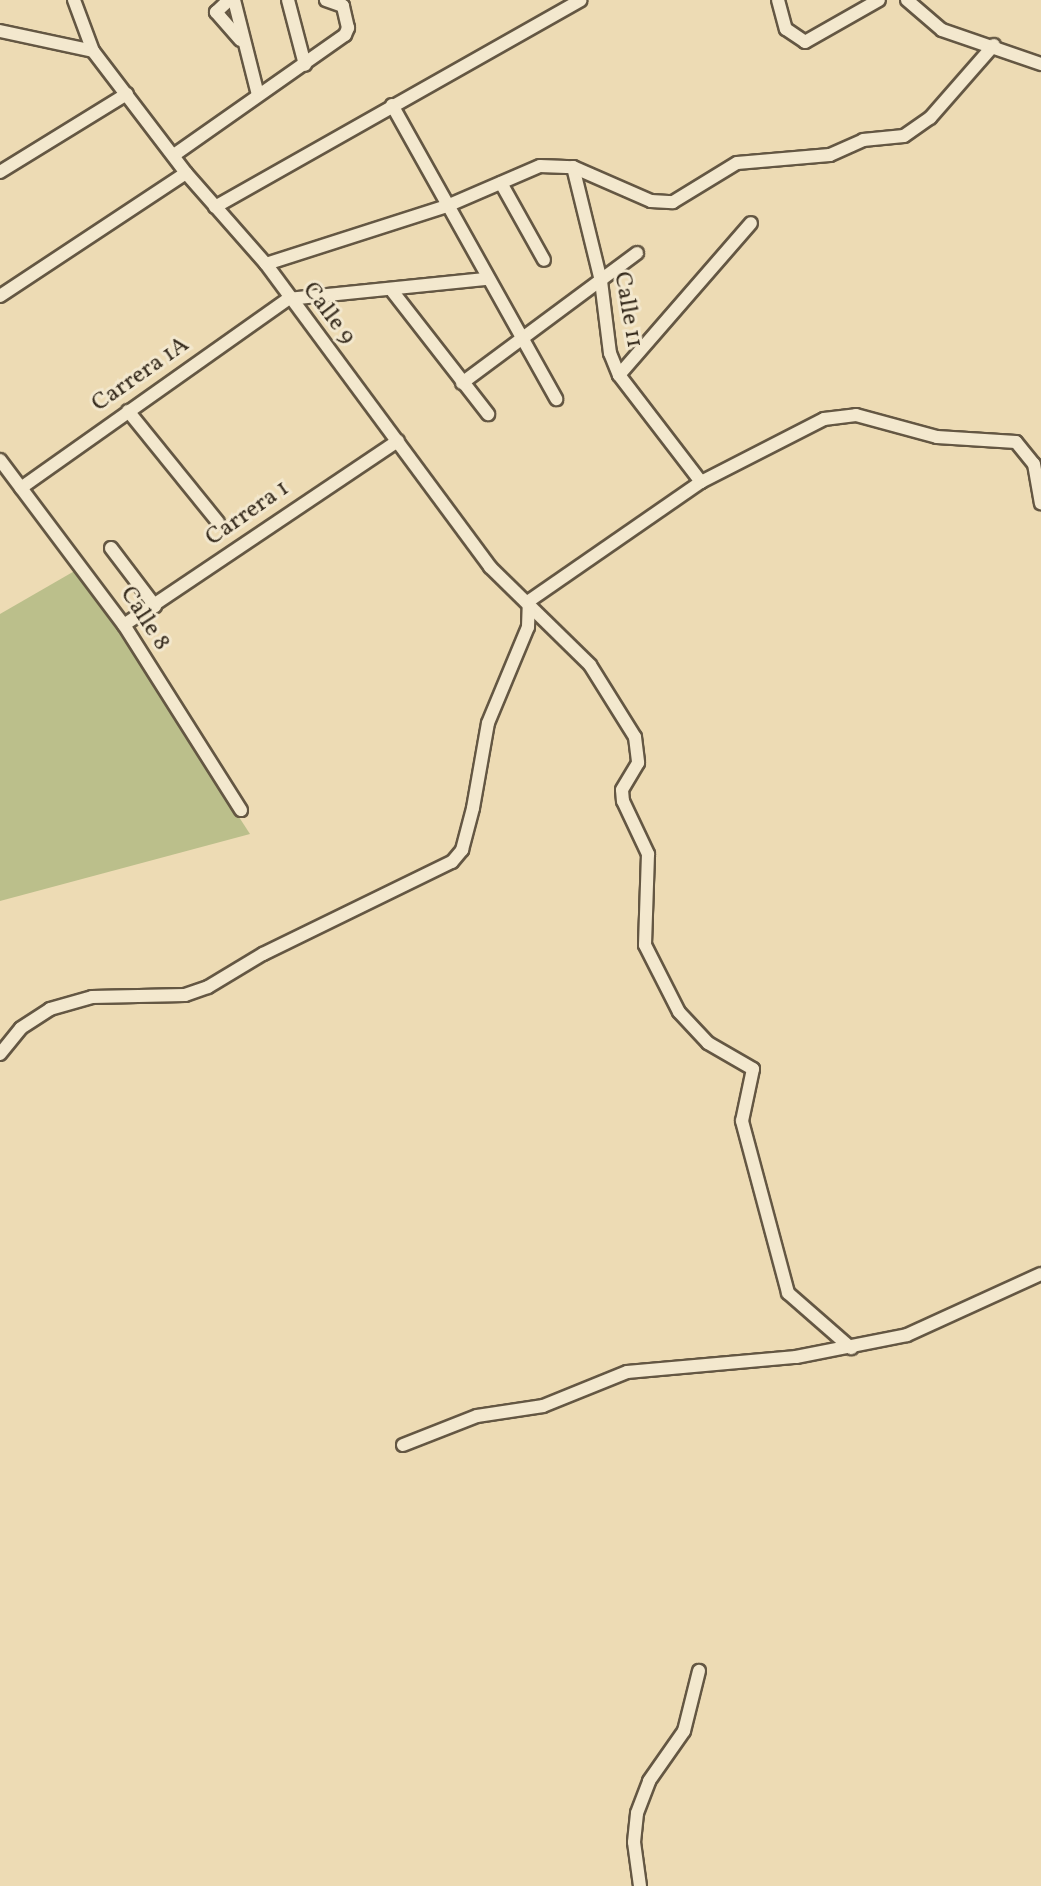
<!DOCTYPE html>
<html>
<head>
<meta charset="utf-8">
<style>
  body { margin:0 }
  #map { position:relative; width:1041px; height:1886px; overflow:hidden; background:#eddbb4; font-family:Vollkorn,serif }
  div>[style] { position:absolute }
  .green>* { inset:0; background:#bbbf8b }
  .roads { filter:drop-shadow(2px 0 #645743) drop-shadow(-2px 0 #645743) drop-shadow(0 2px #645743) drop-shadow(0 -2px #645743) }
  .minor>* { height:12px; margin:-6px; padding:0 6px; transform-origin:6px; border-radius:6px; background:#f3e8ce }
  span { translate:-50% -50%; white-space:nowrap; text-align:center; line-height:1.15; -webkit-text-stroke:6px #f3e8ce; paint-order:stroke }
  .street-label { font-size:24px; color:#362b1d }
</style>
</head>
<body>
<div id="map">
  <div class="green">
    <i style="clip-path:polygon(78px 569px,250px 834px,0 901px,0 614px)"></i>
  </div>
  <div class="roads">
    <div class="minor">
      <i style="left:74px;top:0;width:54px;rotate:69.6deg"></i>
      <i style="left:93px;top:51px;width:153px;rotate:52.7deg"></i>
      <i style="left:186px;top:173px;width:121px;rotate:48.7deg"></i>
      <i style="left:266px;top:264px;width:377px;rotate:53.5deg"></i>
      <i style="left:490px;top:567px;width:140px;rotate:44.4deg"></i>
      <i style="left:590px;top:665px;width:85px;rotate:58deg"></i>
      <i style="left:635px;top:737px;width:26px;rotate:83deg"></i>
      <i style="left:638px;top:763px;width:31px;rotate:121deg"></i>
      <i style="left:622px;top:790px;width:11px;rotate:85deg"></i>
      <i style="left:623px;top:801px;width:59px;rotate:64.7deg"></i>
      <i style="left:648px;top:854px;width:91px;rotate:91.9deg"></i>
      <i style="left:645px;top:945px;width:75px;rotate:63.1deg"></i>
      <i style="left:679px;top:1012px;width:42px;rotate:46.9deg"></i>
      <i style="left:708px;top:1043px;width:52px;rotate:30deg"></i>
      <i style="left:753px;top:1069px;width:53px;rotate:101.9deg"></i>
      <i style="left:742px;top:1121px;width:178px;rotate:75deg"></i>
      <i style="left:788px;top:1293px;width:84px;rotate:41.1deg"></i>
      <i style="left:229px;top:0;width:18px;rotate:137deg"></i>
      <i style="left:216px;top:12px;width:37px;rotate:49deg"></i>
      <i style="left:234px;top:0;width:98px;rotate:75.8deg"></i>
      <i style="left:288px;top:0;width:67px;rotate:75.3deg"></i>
      <i style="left:778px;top:0;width:30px;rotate:75deg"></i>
      <i style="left:786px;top:29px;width:23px;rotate:34deg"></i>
      <i style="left:805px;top:42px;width:85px;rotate:-29.6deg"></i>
      <i style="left:907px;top:0;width:46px;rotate:40.6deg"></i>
      <i style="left:942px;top:30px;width:105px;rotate:19deg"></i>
      <i style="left:0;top:31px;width:95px;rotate:12.1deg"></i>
      <i style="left:392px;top:105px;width:337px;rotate:60.8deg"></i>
      <i style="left:174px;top:155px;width:209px;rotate:-35.1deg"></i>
      <i style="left:345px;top:35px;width:8px;rotate:-67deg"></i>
      <i style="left:348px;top:28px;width:23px;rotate:-103deg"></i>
      <i style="left:343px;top:6px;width:18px;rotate:-161deg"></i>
      <i style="left:573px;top:167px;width:117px;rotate:76.2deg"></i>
      <i style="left:601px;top:281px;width:73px;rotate:82.9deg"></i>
      <i style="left:610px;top:353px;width:24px;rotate:68deg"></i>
      <i style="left:619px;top:375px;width:135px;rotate:52.5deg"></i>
      <i style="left:0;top:172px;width:149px;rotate:-31.6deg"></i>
      <i style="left:501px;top:183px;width:88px;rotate:60.8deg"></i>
      <i style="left:215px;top:207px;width:420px;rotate:-29.5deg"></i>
      <i style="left:266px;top:264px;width:190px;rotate:-17.8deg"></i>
      <i style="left:447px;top:206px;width:101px;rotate:-23.3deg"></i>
      <i style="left:540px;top:166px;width:33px;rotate:2deg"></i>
      <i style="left:573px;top:167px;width:85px;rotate:23.6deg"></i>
      <i style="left:651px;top:201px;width:22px;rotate:3deg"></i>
      <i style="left:673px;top:202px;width:75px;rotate:-31.4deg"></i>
      <i style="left:737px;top:163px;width:93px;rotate:-4.9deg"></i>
      <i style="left:830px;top:155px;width:36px;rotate:-24deg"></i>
      <i style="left:863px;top:140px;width:41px;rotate:-5.6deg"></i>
      <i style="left:904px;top:136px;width:32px;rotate:-35deg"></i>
      <i style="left:930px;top:118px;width:97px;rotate:-48.8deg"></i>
      <i style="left:393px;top:292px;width:155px;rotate:52.1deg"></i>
      <i style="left:0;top:296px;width:223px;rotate:-33.5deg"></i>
      <i style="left:288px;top:299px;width:198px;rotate:-5.8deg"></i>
      <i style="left:619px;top:375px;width:201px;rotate:-49deg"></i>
      <i style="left:462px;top:383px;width:218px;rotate:-36.6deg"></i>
      <i style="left:128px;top:411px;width:143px;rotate:51deg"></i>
      <i style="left:0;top:460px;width:206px;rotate:53.1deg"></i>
      <i style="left:124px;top:625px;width:219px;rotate:57.7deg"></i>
      <i style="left:21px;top:488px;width:327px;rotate:-35.3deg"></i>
      <i style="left:111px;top:548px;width:73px;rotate:52.8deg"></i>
      <i style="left:529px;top:601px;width:209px;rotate:-34.7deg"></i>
      <i style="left:701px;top:482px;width:138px;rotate:-27.1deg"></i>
      <i style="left:824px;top:419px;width:32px;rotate:-7deg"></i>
      <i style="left:856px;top:415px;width:84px;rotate:15.2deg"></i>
      <i style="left:937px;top:437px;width:79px;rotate:3.6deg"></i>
      <i style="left:1016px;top:442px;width:28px;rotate:51deg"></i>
      <i style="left:1034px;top:464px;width:40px;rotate:80deg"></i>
      <i style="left:124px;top:625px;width:330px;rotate:-33.9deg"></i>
      <i style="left:0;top:1054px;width:33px;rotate:-51deg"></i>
      <i style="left:21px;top:1028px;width:35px;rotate:-33deg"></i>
      <i style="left:50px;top:1009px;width:44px;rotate:-15.9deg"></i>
      <i style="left:92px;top:997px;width:93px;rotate:-1.2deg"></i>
      <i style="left:185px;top:995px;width:24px;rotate:-19deg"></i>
      <i style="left:208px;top:987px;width:64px;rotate:-31deg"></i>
      <i style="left:263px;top:954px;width:210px;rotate:-26deg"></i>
      <i style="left:452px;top:862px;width:16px;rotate:-50deg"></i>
      <i style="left:462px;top:850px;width:43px;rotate:-75.3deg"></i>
      <i style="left:473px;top:808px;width:86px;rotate:-80deg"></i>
      <i style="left:488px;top:723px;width:104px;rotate:-67.4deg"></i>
      <i style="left:528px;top:627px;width:26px;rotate:-88deg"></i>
      <i style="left:403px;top:1445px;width:79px;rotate:-21.4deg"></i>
      <i style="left:477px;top:1416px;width:67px;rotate:-8.6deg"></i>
      <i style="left:543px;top:1406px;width:91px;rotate:-22deg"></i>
      <i style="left:627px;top:1372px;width:170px;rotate:-5.1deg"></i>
      <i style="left:796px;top:1357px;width:113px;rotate:-11.2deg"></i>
      <i style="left:907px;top:1335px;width:147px;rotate:-24.5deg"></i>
      <i style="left:640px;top:1886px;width:44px;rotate:-97.8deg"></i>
      <i style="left:634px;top:1842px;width:29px;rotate:-84deg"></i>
      <i style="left:637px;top:1813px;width:34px;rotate:-69deg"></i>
      <i style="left:649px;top:1781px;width:61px;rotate:-55deg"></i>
      <i style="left:684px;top:1731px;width:62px;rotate:-76deg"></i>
    </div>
  </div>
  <div class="street-label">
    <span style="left:627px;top:310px;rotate:80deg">Calle 11</span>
    <span style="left:328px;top:314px;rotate:53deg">Calle 9</span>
    <span style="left:141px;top:375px;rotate:-35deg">Carrera 1A</span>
    <span style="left:248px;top:514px;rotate:-35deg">Carrera 1</span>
    <span style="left:144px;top:619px;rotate:57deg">Calle 8</span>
  </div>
</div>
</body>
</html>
